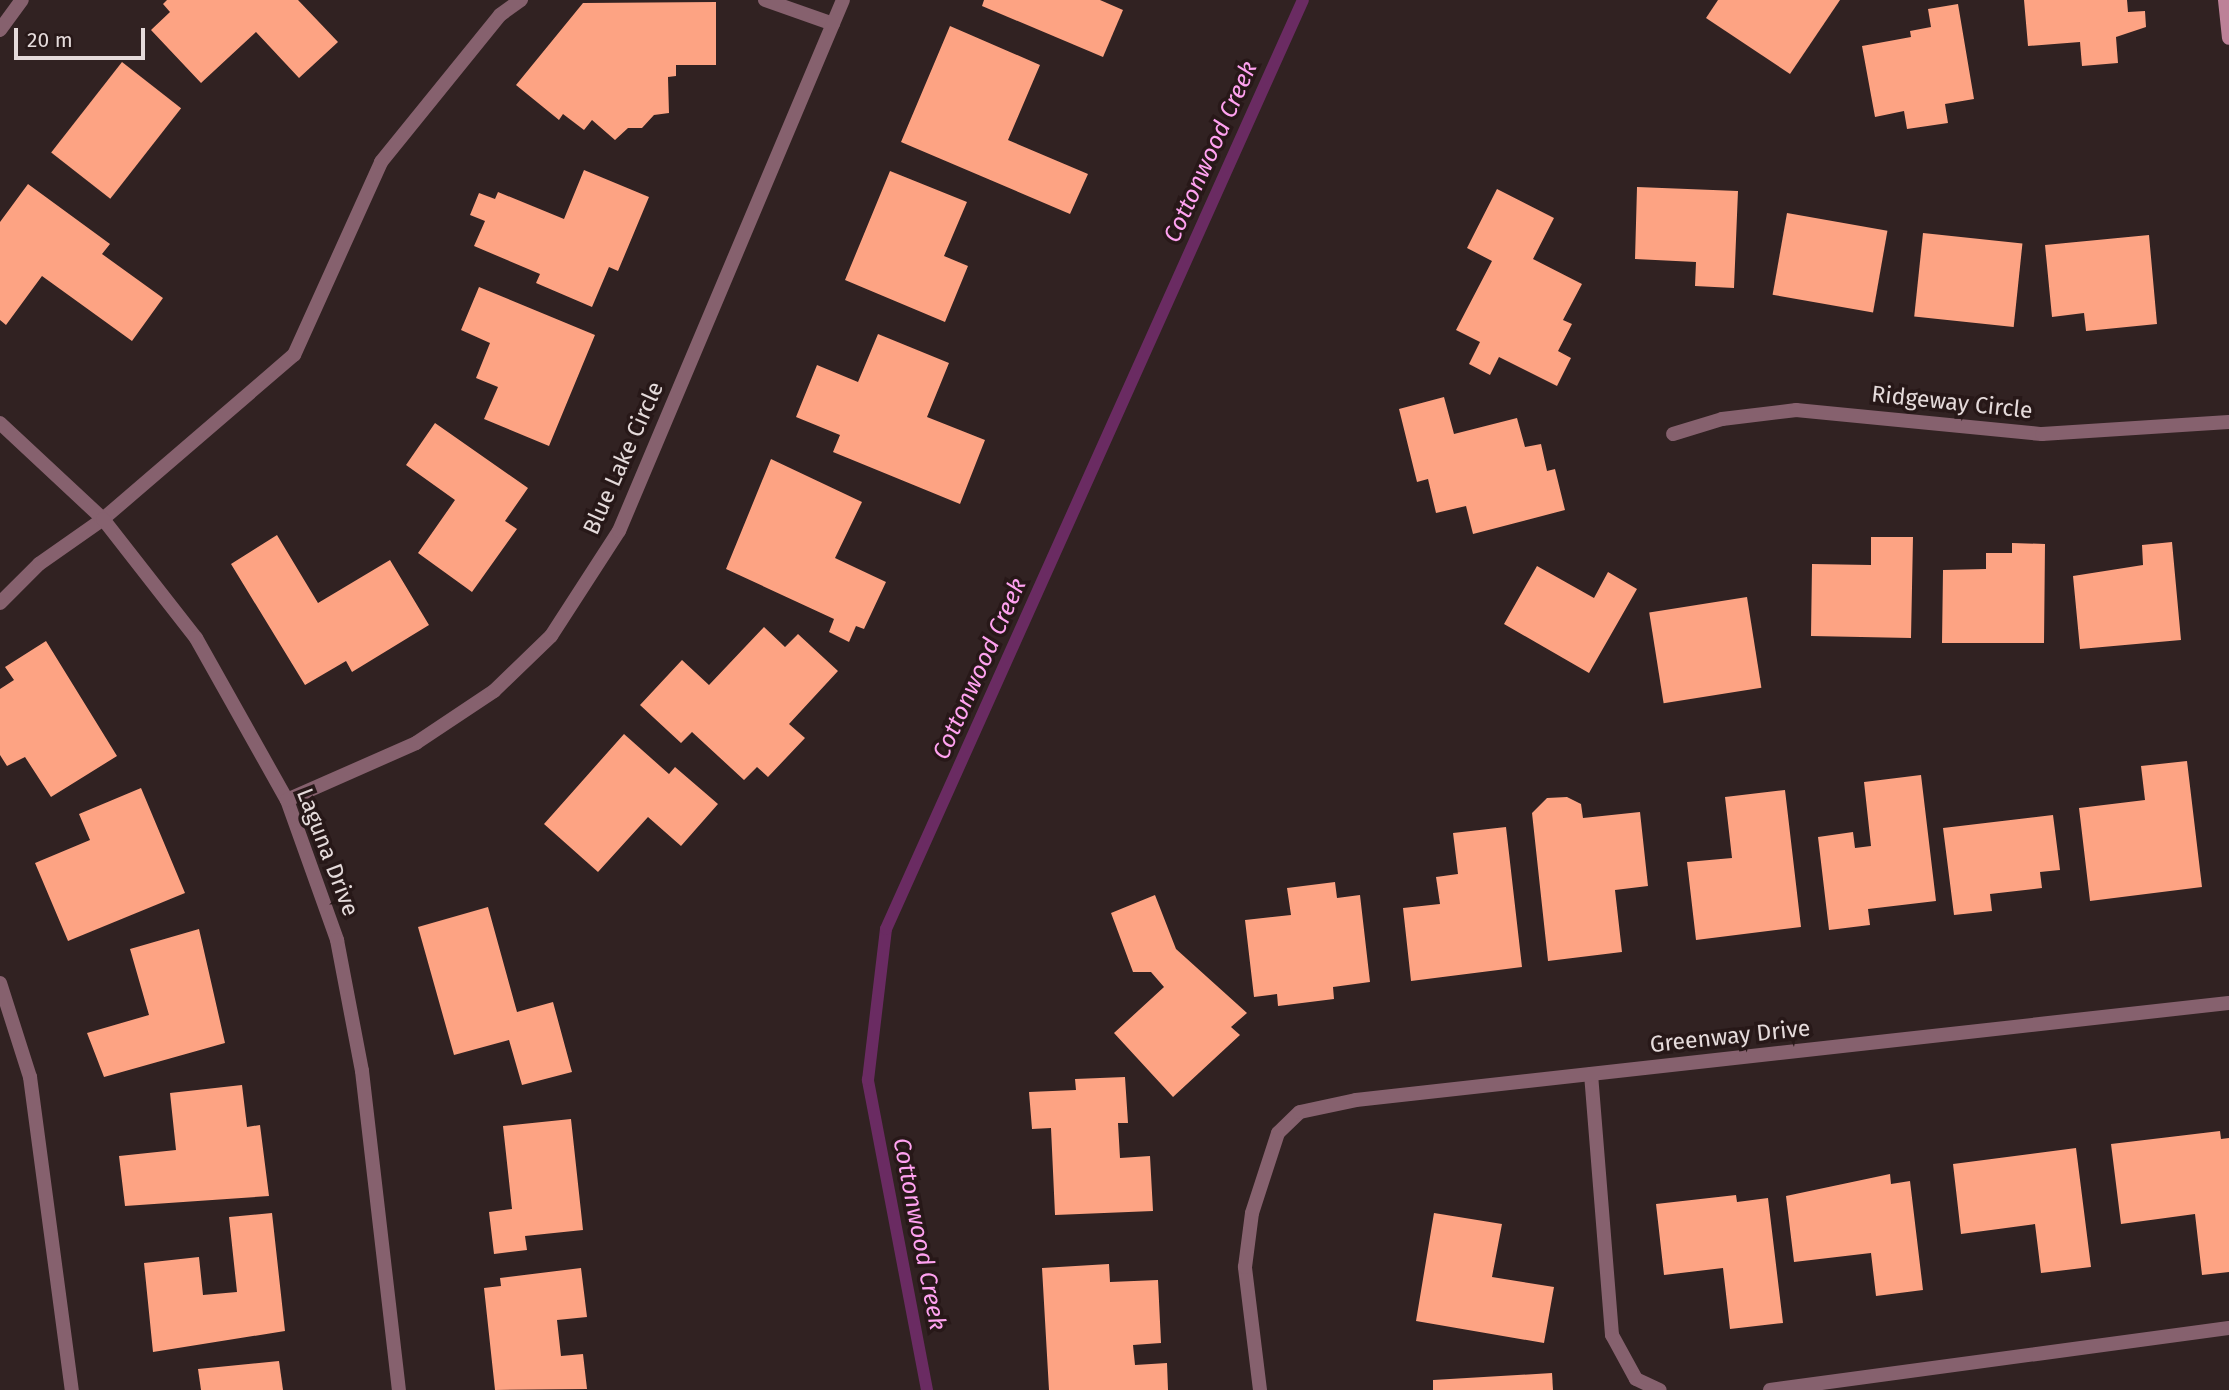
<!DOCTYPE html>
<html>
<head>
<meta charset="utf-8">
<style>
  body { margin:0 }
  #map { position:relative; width:2229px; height:1390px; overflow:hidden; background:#312222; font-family:"Fira Sans",sans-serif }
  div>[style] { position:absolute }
  .stream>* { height:12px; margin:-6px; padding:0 6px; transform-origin:6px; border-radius:6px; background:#6a2b62 }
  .building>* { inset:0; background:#fda383; transform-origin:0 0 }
  .lane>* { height:14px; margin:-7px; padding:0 7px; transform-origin:7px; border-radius:7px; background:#86616e }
  .street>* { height:14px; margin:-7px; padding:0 7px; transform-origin:7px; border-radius:7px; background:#86616e }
  .secondary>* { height:14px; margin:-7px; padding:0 7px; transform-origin:7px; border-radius:7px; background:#bd8198 }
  span { translate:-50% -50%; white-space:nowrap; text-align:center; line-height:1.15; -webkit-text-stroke:7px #271818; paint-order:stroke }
  .street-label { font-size:23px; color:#e5dbdb }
  .water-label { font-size:24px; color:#ffa2f0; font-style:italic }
  .scale { position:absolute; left:14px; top:28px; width:131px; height:32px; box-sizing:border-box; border:4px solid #e5dbdb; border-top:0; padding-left:9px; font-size:21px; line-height:24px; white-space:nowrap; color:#e5dbdb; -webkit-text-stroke:5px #271818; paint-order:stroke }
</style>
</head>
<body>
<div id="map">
  <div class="stream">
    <i style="left:927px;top:1390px;width:316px;rotate:-100.8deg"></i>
    <i style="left:868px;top:1080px;width:152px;rotate:-83.2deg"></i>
    <i style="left:886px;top:929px;width:1018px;rotate:-65.83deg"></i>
  </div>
  <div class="building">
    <i style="clip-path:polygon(167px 0,298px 0,338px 42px,299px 78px,256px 32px,201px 83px,151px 30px,170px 12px,163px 4px)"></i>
    <i style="clip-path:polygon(984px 0,1100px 0,1123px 10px,1103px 57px,982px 6px)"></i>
    <i style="clip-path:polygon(1718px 0,1840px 0,1790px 74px,1706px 18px)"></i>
    <i style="clip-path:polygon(2024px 0,2127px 0,2128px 12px,2145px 11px,2146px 27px,2116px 37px,2118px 63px,2082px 66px,2080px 42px,2028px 46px)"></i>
    <i style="clip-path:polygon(716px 2px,716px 65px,676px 65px,676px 76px,668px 77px,669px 113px,654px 115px,642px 128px,628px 128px,615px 140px,592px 120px,584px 130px,563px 114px,559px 120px,516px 85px,583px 3px)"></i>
    <i style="clip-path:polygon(1958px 4px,1974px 99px,1945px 104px,1948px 123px,1907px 129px,1904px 111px,1875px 117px,1862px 46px,1911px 37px,1910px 31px,1931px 27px,1928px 9px)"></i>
    <i style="clip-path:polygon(950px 26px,1040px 65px,1008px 140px,1088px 174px,1070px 214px,901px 142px)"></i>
    <i style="left:122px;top:62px;width:75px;height:115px;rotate:38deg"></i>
    <i style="clip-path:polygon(584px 170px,649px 197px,618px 271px,609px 267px,592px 307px,536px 283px,540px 274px,474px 246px,485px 221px,470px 215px,479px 193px,495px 199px,498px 192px,564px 219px)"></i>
    <i style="clip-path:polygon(890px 171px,967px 202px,944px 256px,968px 266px,945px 322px,845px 280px)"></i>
    <i style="clip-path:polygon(28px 184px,110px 244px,102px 254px,163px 298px,132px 341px,42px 276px,6px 325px,0 320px,0 222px)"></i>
    <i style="clip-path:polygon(1637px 187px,1738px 191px,1734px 288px,1695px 286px,1696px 262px,1635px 259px)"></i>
    <i style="clip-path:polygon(1497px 189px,1554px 218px,1533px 259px,1582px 284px,1563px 320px,1572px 324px,1558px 351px,1571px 358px,1557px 386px,1499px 357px,1490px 375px,1469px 364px,1480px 342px,1456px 330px,1492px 261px,1467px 248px)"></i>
    <i style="left:1787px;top:213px;width:102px;height:83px;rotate:10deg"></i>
    <i style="left:1923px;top:233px;width:100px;height:84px;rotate:6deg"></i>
    <i style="clip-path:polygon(2149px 235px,2157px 324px,2086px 331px,2084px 313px,2052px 317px,2045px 245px)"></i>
    <i style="clip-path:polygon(479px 287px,595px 335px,549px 446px,484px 419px,498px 387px,476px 378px,490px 343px,461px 330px)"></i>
    <i style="clip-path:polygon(878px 334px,949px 363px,927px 417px,985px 440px,960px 504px,833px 452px,840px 435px,796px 417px,817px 365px,858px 382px)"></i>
    <i style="clip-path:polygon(1444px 397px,1454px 434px,1517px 418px,1525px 447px,1541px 444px,1547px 471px,1555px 469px,1565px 510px,1473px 534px,1466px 506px,1436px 513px,1428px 479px,1417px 482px,1399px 409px)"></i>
    <i style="clip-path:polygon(435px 423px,528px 488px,505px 521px,517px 529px,472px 592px,418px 553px,455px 500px,406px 465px)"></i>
    <i style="clip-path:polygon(771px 459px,862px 502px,835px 558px,886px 582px,864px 629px,856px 626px,849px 642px,829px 632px,834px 619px,726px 569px)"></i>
    <i style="clip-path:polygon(277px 535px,318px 603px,390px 560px,429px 625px,352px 672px,346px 661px,305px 685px,231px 564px)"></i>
    <i style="clip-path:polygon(1871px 537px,1913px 537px,1911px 638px,1811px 636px,1812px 564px,1871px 565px)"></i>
    <i style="clip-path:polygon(2172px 542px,2181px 640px,2080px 649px,2073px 576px,2143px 565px,2142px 545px)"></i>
    <i style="clip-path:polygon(2012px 543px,2045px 544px,2044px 643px,1942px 643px,1943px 570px,1986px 569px,1986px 553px,2012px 553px)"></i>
    <i style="clip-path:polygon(1537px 566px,1594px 598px,1608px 572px,1637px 589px,1589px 673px,1504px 624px)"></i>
    <i style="left:1747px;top:597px;width:92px;height:99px;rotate:81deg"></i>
    <i style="clip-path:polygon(764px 627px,785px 647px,798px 634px,838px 671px,789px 724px,805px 738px,768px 777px,757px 767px,744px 780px,692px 732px,681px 743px,640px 705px,682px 660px,709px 685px)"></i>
    <i style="clip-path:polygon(46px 641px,117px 756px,51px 797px,25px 757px,7px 766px,0 755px,0 689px,14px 680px,5px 667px)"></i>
    <i style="clip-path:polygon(624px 734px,669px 774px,675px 767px,718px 804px,681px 846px,648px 817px,598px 872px,544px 824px)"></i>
    <i style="clip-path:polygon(2187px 761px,2202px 887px,2090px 901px,2079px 808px,2145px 800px,2141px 766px)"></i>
    <i style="clip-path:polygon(1921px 775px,1936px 901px,1868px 909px,1870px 925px,1829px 930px,1818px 837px,1853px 832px,1855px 848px,1871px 846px,1864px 782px)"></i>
    <i style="clip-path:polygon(141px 788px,185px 893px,68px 941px,35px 863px,90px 840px,79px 814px)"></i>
    <i style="clip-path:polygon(1785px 790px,1801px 927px,1696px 940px,1687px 862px,1732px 858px,1725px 797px)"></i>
    <i style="clip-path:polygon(1567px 797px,1581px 804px,1583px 818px,1640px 812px,1648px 886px,1615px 890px,1622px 952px,1548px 961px,1532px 813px,1547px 798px)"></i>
    <i style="clip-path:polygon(2053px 815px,2060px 870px,2040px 872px,2042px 888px,1990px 894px,1992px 911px,1954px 915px,1943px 828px)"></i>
    <i style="clip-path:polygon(1506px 827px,1522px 967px,1411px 981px,1403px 908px,1440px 904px,1436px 877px,1458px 874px,1453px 833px)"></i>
    <i style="clip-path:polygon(1335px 882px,1337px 898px,1360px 895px,1370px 982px,1333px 987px,1334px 999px,1278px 1006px,1277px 994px,1254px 997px,1245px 920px,1291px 915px,1287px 888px)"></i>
    <i style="clip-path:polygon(1155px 895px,1176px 949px,1247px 1013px,1231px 1027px,1240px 1035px,1173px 1097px,1114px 1033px,1164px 987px,1151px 972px,1133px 972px,1111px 913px)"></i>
    <i style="clip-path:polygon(488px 907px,517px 1012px,553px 1002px,572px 1072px,522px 1085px,509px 1040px,454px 1055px,418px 927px)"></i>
    <i style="clip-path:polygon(199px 929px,225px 1043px,104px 1077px,87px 1033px,149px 1015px,130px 949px)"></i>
    <i style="clip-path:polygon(1125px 1077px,1128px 1123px,1118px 1123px,1120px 1158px,1150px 1156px,1153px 1211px,1055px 1215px,1051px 1128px,1032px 1129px,1029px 1092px,1076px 1090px,1075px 1079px)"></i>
    <i style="clip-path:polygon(242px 1085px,247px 1127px,260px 1125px,269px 1196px,125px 1206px,119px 1156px,176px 1150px,170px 1093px)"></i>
    <i style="clip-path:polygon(571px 1119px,583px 1230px,525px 1236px,527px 1250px,494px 1254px,489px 1212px,512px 1209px,503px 1126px)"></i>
    <i style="clip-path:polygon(2220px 1131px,2221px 1139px,2229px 1138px,2229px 1272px,2202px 1275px,2195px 1214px,2121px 1224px,2111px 1144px)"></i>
    <i style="clip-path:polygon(2076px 1148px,2091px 1267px,2041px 1273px,2035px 1224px,1961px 1234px,1953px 1164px)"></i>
    <i style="clip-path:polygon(1890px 1174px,1891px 1184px,1910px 1181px,1923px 1290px,1876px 1296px,1871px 1253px,1794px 1262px,1786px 1196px)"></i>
    <i style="clip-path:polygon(1736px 1195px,1737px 1202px,1768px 1198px,1783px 1323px,1730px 1329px,1723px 1268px,1664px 1275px,1656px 1204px)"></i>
    <i style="clip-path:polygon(272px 1213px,285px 1331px,153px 1352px,144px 1263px,199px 1257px,203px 1295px,237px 1292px,229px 1217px)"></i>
    <i style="clip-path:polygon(1434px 1213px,1502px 1224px,1492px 1277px,1554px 1287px,1544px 1343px,1416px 1321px)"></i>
    <i style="clip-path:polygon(1109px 1264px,1110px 1282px,1158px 1280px,1161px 1343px,1133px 1345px,1135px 1365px,1167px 1363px,1168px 1390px,1049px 1390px,1042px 1268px)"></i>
    <i style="clip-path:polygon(581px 1268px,587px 1317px,557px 1320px,561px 1356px,583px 1354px,587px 1389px,495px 1390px,484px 1288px,501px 1286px,500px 1278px)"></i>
    <i style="clip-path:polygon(279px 1361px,283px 1390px,201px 1390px,198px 1369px)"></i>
    <i style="clip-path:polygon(1552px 1373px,1553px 1390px,1433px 1390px,1433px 1380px)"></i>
  </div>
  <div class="lane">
    <i style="left:765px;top:0;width:72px;rotate:19.4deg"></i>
    <i style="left:0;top:603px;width:55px;rotate:-45deg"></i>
    <i style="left:39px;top:564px;width:78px;rotate:-35.1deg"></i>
    <i style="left:103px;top:519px;width:252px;rotate:-40.7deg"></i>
    <i style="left:294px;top:355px;width:212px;rotate:-65.7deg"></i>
    <i style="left:381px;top:162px;width:189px;rotate:-51deg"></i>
    <i style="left:500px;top:15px;width:26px;rotate:-36deg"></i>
    <i style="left:0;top:983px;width:99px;rotate:72.3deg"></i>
    <i style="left:30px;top:1077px;width:316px;rotate:82.4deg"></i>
    <i style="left:1591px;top:1074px;width:262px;rotate:85.4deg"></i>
    <i style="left:1612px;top:1335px;width:50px;rotate:61.4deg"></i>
    <i style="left:1636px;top:1379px;width:26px;rotate:25deg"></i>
    <i style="left:1770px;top:1390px;width:463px;rotate:-7.7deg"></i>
  </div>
  <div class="street">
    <i style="left:0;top:30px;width:37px;rotate:-54deg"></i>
    <i style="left:0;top:423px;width:141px;rotate:43deg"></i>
    <i style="left:103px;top:519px;width:151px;rotate:52deg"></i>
    <i style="left:196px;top:638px;width:186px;rotate:60.7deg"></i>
    <i style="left:287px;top:800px;width:149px;rotate:70.3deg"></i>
    <i style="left:337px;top:940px;width:133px;rotate:79.2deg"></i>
    <i style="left:362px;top:1071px;width:321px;rotate:83.4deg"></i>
    <i style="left:1673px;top:434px;width:51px;rotate:-17deg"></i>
    <i style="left:1722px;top:419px;width:75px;rotate:-6.9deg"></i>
    <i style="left:1796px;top:410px;width:247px;rotate:5.6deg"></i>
    <i style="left:2042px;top:434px;width:187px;rotate:-3.7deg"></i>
    <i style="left:287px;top:800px;width:141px;rotate:-23.8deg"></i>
    <i style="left:416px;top:743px;width:94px;rotate:-33.7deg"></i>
    <i style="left:494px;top:691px;width:79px;rotate:-44deg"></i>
    <i style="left:551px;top:636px;width:125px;rotate:-57.1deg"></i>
    <i style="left:619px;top:531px;width:576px;rotate:-67.13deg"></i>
    <i style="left:1260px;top:1390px;width:124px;rotate:-97deg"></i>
    <i style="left:1245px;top:1267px;width:54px;rotate:-82.6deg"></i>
    <i style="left:1252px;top:1213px;width:84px;rotate:-72deg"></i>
    <i style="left:1278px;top:1133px;width:30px;rotate:-44deg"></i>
    <i style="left:1300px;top:1112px;width:57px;rotate:-12.1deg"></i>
    <i style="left:1356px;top:1100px;width:878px;rotate:-6.34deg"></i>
  </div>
  <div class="secondary">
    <i style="left:2225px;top:0;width:38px;rotate:84deg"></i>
  </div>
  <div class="street-label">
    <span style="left:1952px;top:402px;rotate:6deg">Ridgeway Circle</span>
    <span style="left:623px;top:458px;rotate:-66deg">Blue Lake Circle</span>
    <span style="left:328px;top:852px;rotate:69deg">Laguna Drive</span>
    <span style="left:1730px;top:1036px;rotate:-6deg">Greenway Drive</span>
  </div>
  <div class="water-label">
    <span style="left:1211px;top:152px;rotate:-66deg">Cottonwood Creek</span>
    <span style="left:980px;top:669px;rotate:-66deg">Cottonwood Creek</span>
    <span style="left:919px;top:1234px;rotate:79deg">Cottonwood Creek</span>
  </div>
  <div class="scale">20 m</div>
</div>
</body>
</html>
